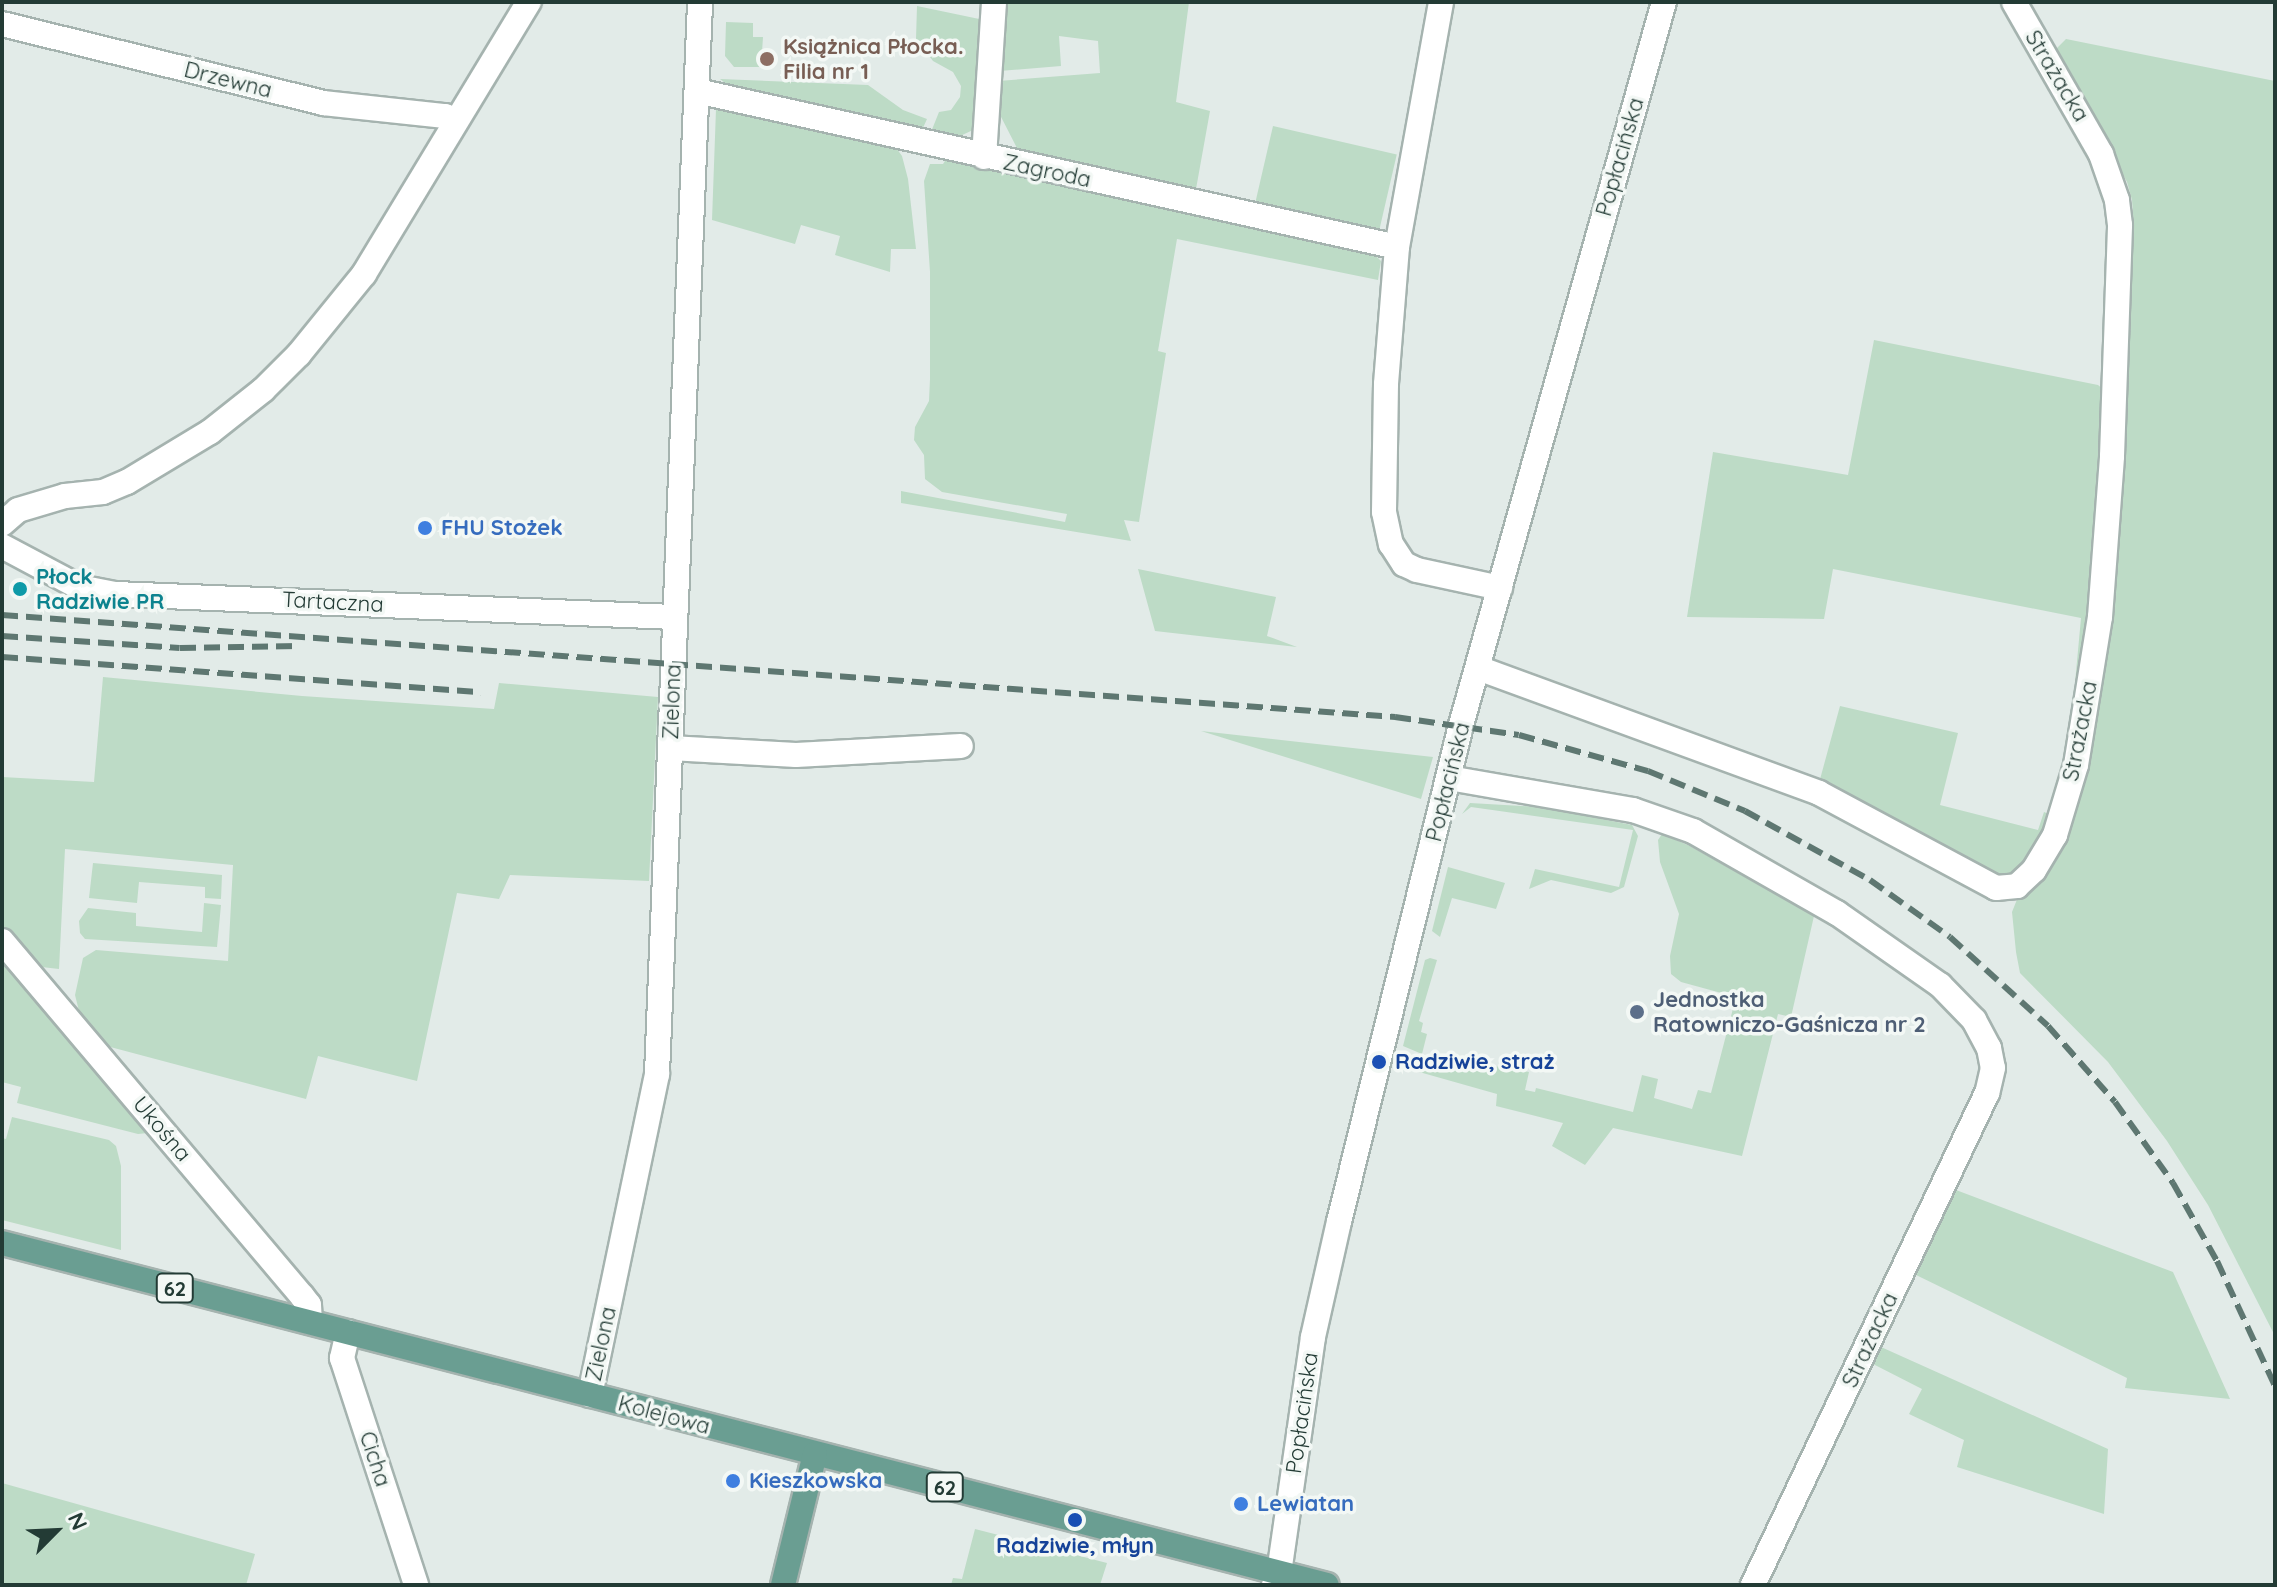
<!DOCTYPE html>
<html>
<head>
<meta charset="utf-8">
<style>
  body { margin:0 }
  #map { position:relative; width:2277px; height:1587px; overflow:hidden; background:#e2ebe8; font-family:Quicksand,sans-serif }
  div>[style] { position:absolute }
  .green>* { inset:0; background:#bddbc6; transform-origin:0 0 }
  .roads { filter:drop-shadow(2px 0 #a5b3af) drop-shadow(-2px 0 #a5b3af) drop-shadow(0 2px #a5b3af) drop-shadow(0 -2px #a5b3af) }
  .minor>* { height:24px; margin:-12px; padding:0 12px; transform-origin:12px; border-radius:12px; background:#fff }
  .major>* { height:24px; margin:-12px; padding:0 12px; transform-origin:12px; border-radius:12px; background:#6a9e92 }
  .rail>* { height:6px; margin-top:-3px; transform-origin:0; background:repeating-linear-gradient(90deg,#5e7771 0 16px,transparent 0 24px) }
  .dots>* { width:22px; height:22px; translate:-50% -50%; box-sizing:border-box; border:4px solid #f3f8f5; border-radius:50% }
  span { translate:-50% -50%; white-space:nowrap; text-align:center; line-height:1.15; -webkit-text-stroke:7px #f3f8f5; paint-order:stroke }
  .shield-label span { padding:2px 6px; background:#f3f8f5; border:2px solid; border-radius:6px; -webkit-text-stroke-width:0 }
  .shield-label { font-size:20px; color:#233b35; font-weight:700 }
  .education-label { font-size:22px; color:#785e54; font-weight:700 }
  .left { translate:0 -50%; text-align:left }
  .street-label { font-size:22px; color:#233b35 }
  .shop-label { font-size:22px; color:#366cbe; font-weight:700 }
  .culture-label { font-size:22px; color:#0d838f; font-weight:700 }
  .service-label { font-size:22px; color:#4e5e75; font-weight:700 }
  .transit-label { font-size:22px; color:#164399; font-weight:700 }
  .frame { position:absolute; inset:0; border:4px solid #233b35; pointer-events:none }
  .north { position:absolute; left:16px; top:1491px; width:80px; height:80px; -webkit-text-stroke:6px #f3f8f5; paint-order:stroke; rotate:66deg; font-size:22px; font-weight:700; line-height:32px; text-align:center; color:#233b35 }
  .north::after { content:''; display:block; margin:auto; width:28px; height:36px; background:#233b35; clip-path:polygon(50% 0,100% 100%,50% 72%,0 100%) }
</style>
</head>
<body>
<div id="map">
  <div class="green">
    <i style="clip-path:polygon(1005px 2px,1189px 2px,1176px 102px,1210px 111px,1196px 189px,1018px 150px,998px 111px,998px 81px,1100px 73px,1098px 41px,1059px 36px,1061px 66px,999px 71px)"></i>
    <i style="clip-path:polygon(917px 6px,984px 20px,973px 130px,958px 137px,931px 132px,939px 112px,951px 110px,960px 97px,961px 86px,953px 72px,933px 61px,916px 39px)"></i>
    <i style="clip-path:polygon(726px 22px,753px 23px,753px 37px,763px 37px,761px 67px,734px 67px,725px 56px)"></i>
    <i style="clip-path:polygon(2066px 39px,2275px 81px,2275px 1336px,2208px 1205px,2167px 1141px,2108px 1062px,2020px 973px,2016px 952px,2012px 912px,2018px 897px,2058px 848px,2131px 326px,2128px 276px,2134px 227px,2132px 200px,2127px 182px,2056px 49px)"></i>
    <i style="clip-path:polygon(720px 79px,868px 85px,903px 110px,927px 119px,922px 130px,729px 86px)"></i>
    <i style="clip-path:polygon(716px 109px,894px 145px,902px 156px,908px 179px,916px 249px,891px 249px,890px 272px,835px 255px,840px 236px,801px 225px,795px 244px,712px 220px)"></i>
    <i style="left:1273px;top:126px;width:127px;height:79px;rotate:13deg"></i>
    <i style="clip-path:polygon(947px 158px,1369px 249px,1381px 261px,1378px 280px,1177px 239px,1158px 351px,1166px 353px,1139px 522px,1124px 520px,1131px 541px,901px 503px,901px 491px,1065px 522px,1067px 514px,942px 492px,925px 479px,924px 455px,914px 440px,915px 427px,929px 401px,930px 379px,930px 272px,924px 181px,930px 164px,943px 164px)"></i>
    <i style="clip-path:polygon(1874px 340px,2098px 385px,2104px 390px,2108px 446px,2080px 684px,2075px 683px,2081px 618px,1833px 569px,1824px 619px,1687px 617px,1713px 452px,1848px 475px)"></i>
    <i style="clip-path:polygon(1138px 569px,1276px 597px,1267px 636px,1297px 647px,1155px 631px)"></i>
    <i style="clip-path:polygon(103px 677px,302px 696px,494px 709px,499px 683px,658px 697px,649px 881px,510px 875px,499px 899px,457px 893px,417px 1081px,318px 1056px,306px 1099px,99px 1044px,81px 1019px,75px 995px,83px 958px,96px 950px,228px 961px,233px 865px,65px 849px,59px 969px,33px 966px,2px 930px,2px 777px,94px 782px)"></i>
    <i style="clip-path:polygon(1840px 706px,1958px 733px,1940px 805px,2038px 830px,2044px 812px,2053px 816px,2030px 865px,1998px 879px,1819px 783px)"></i>
    <i style="clip-path:polygon(1201px 731px,1433px 757px,1421px 799px)"></i>
    <i style="clip-path:polygon(1470px 803px,1541px 807px,1632px 825px,1638px 836px,1624px 887px,1611px 893px,1551px 880px,1529px 889px,1535px 869px,1619px 887px,1633px 830px,1471px 807px,1462px 814px)"></i>
    <i style="clip-path:polygon(1662px 834px,1690px 846px,1814px 916px,1791px 1017px,1778px 1014px,1742px 1156px,1613px 1128px,1585px 1165px,1552px 1146px,1563px 1123px,1496px 1106px,1497px 1094px,1398px 1066px,1401px 1054px,1461px 1071px,1502px 1066px,1529px 1072px,1525px 1090px,1535px 1092px,1536px 1088px,1633px 1112px,1642px 1075px,1658px 1079px,1654px 1098px,1692px 1109px,1698px 1090px,1711px 1093px,1736px 997px,1681px 982px,1671px 974px,1670px 956px,1679px 914px,1660px 862px,1658px 840px)"></i>
    <i style="clip-path:polygon(93px 863px,222px 875px,221px 899px,205px 898px,205px 887px,139px 882px,137px 903px,89px 898px)"></i>
    <i style="clip-path:polygon(1448px 867px,1505px 883px,1496px 909px,1452px 898px,1440px 937px,1432px 931px)"></i>
    <i style="clip-path:polygon(204px 903px,221px 905px,217px 947px,85px 939px,80px 933px,79px 921px,88px 908px,136px 913px,136px 926px,202px 932px)"></i>
    <i style="clip-path:polygon(2px 953px,158px 1132px,138px 1134px,17px 1103px,21px 1087px,2px 1082px)"></i>
    <i style="clip-path:polygon(1430px 958px,1437px 960px,1419px 1021px,1423px 1023px,1421px 1032px,1427px 1034px,1422px 1054px,1403px 1046px,1425px 960px)"></i>
    <i style="clip-path:polygon(12px 1117px,109px 1140px,116px 1146px,121px 1166px,121px 1250px,2px 1220px,2px 1138px,6px 1139px)"></i>
    <i style="clip-path:polygon(1956px 1190px,2173px 1272px,2230px 1399px,2125px 1388px,2127px 1378px,1914px 1274px)"></i>
    <i style="clip-path:polygon(1881px 1347px,2108px 1449px,2104px 1514px,1957px 1467px,1964px 1440px,1909px 1414px,1922px 1389px,1873px 1364px)"></i>
    <i style="clip-path:polygon(2px 1483px,255px 1554px,246px 1585px,2px 1585px)"></i>
    <i style="clip-path:polygon(975px 1529px,1107px 1563px,1100px 1585px,951px 1585px,953px 1578px,962px 1579px)"></i>
  </div>
  <div class="roads">
    <div class="minor">
      <i style="left:2px;top:24px;width:331px;rotate:13.8deg"></i>
      <i style="left:323px;top:103px;width:123px;rotate:6.1deg"></i>
      <i style="left:445px;top:116px;width:12px;rotate:24deg"></i>
      <i style="left:697px;top:91px;width:717px;rotate:12.56deg"></i>
      <i style="left:1397px;top:247px;width:249px;rotate:-79.8deg"></i>
      <i style="left:984px;top:157px;width:155px;rotate:-86.3deg"></i>
      <i style="left:1397px;top:247px;width:137px;rotate:94.6deg"></i>
      <i style="left:1386px;top:384px;width:128px;rotate:90.9deg"></i>
      <i style="left:1384px;top:512px;width:33px;rotate:78deg"></i>
      <i style="left:1391px;top:544px;width:24px;rotate:57deg"></i>
      <i style="left:1404px;top:564px;width:14px;rotate:25deg"></i>
      <i style="left:1417px;top:570px;width:85px;rotate:12.2deg"></i>
      <i style="left:2px;top:524px;width:21px;rotate:-41deg"></i>
      <i style="left:18px;top:510px;width:49px;rotate:-16.6deg"></i>
      <i style="left:65px;top:496px;width:38px;rotate:-6deg"></i>
      <i style="left:103px;top:492px;width:26px;rotate:-23deg"></i>
      <i style="left:127px;top:482px;width:97px;rotate:-31.1deg"></i>
      <i style="left:210px;top:432px;width:68px;rotate:-38.4deg"></i>
      <i style="left:263px;top:390px;width:51px;rotate:-45deg"></i>
      <i style="left:299px;top:354px;width:103px;rotate:-50.9deg"></i>
      <i style="left:364px;top:274px;width:318px;rotate:-58.8deg"></i>
      <i style="left:2px;top:546px;width:87px;rotate:28deg"></i>
      <i style="left:79px;top:587px;width:38px;rotate:11deg"></i>
      <i style="left:116px;top:594px;width:559px;rotate:2.36deg"></i>
      <i style="left:1478px;top:668px;width:363px;rotate:20.1deg"></i>
      <i style="left:1819px;top:793px;width:201px;rotate:28.2deg"></i>
      <i style="left:1996px;top:888px;width:21px;rotate:-5deg"></i>
      <i style="left:2017px;top:886px;width:23px;rotate:-43deg"></i>
      <i style="left:2034px;top:870px;width:41px;rotate:-59deg"></i>
      <i style="left:2055px;top:835px;width:73px;rotate:-73.3deg"></i>
      <i style="left:2076px;top:765px;width:150px;rotate:-80.8deg"></i>
      <i style="left:2100px;top:617px;width:161px;rotate:-85.7deg"></i>
      <i style="left:2112px;top:456px;width:231px;rotate:-88deg"></i>
      <i style="left:2120px;top:225px;width:25px;rotate:-97deg"></i>
      <i style="left:2117px;top:200px;width:49px;rotate:-109.2deg"></i>
      <i style="left:2101px;top:154px;width:175px;rotate:-119.8deg"></i>
      <i style="left:670px;top:748px;width:126px;rotate:3.2deg"></i>
      <i style="left:796px;top:755px;width:165px;rotate:-3.1deg"></i>
      <i style="left:1449px;top:778px;width:187px;rotate:9.9deg"></i>
      <i style="left:1633px;top:810px;width:64px;rotate:19.3deg"></i>
      <i style="left:1693px;top:831px;width:166px;rotate:29.7deg"></i>
      <i style="left:1837px;top:913px;width:126px;rotate:35deg"></i>
      <i style="left:1940px;top:985px;width:49px;rotate:45.8deg"></i>
      <i style="left:1974px;top:1020px;width:32px;rotate:62deg"></i>
      <i style="left:1989px;top:1048px;width:20px;rotate:79deg"></i>
      <i style="left:1993px;top:1068px;width:26px;rotate:103deg"></i>
      <i style="left:1987px;top:1093px;width:545px;rotate:115.44deg"></i>
      <i style="left:2px;top:941px;width:465px;rotate:49.8deg"></i>
      <i style="left:302px;top:1296px;width:11px;rotate:52deg"></i>
      <i style="left:309px;top:1305px;width:17px;rotate:87deg"></i>
      <i style="left:348px;top:1332px;width:27px;rotate:103deg"></i>
      <i style="left:342px;top:1358px;width:239px;rotate:71.9deg"></i>
      <i style="left:590px;top:1395px;width:328px;rotate:-78.2deg"></i>
      <i style="left:657px;top:1074px;width:1073px;rotate:-87.7deg"></i>
      <i style="left:1274px;top:1585px;width:13px;rotate:-67deg"></i>
      <i style="left:1279px;top:1573px;width:238px;rotate:-81.8deg"></i>
      <i style="left:1313px;top:1337px;width:118px;rotate:-77.3deg"></i>
      <i style="left:1339px;top:1222px;width:512px;rotate:-76.21deg"></i>
      <i style="left:1461px;top:725px;width:751px;rotate:-74.32deg"></i>
    </div>
    <div class="major">
      <i style="left:2px;top:1243px;width:1368px;rotate:14.47deg"></i>
      <i style="left:783px;top:1585px;width:135px;rotate:-76.3deg"></i>
    </div>
  </div>
  <div class="rail">
    <i style="left:2px;top:615px;width:1397px;rotate:4.19deg"></i>
    <i style="left:1395px;top:717px;width:125px;rotate:8.3deg"></i>
    <i style="left:1519px;top:735px;width:134px;rotate:15.6deg"></i>
    <i style="left:1648px;top:771px;width:105px;rotate:22.4deg"></i>
    <i style="left:1745px;top:811px;width:143px;rotate:28.9deg"></i>
    <i style="left:1870px;top:880px;width:98px;rotate:35.5deg"></i>
    <i style="left:1950px;top:937px;width:132px;rotate:42.2deg"></i>
    <i style="left:2048px;top:1026px;width:101px;rotate:48.6deg"></i>
    <i style="left:2115px;top:1102px;width:100px;rotate:54.4deg"></i>
    <i style="left:2173px;top:1183px;width:90px;rotate:60.6deg"></i>
    <i style="left:2217px;top:1261px;width:138px;rotate:65.1deg"></i>
    <i style="left:2px;top:636px;width:178px;rotate:3.9deg"></i>
    <i style="left:180px;top:648px;width:119px;rotate:-1deg"></i>
    <i style="left:2px;top:657px;width:480px;rotate:4.2deg"></i>
  </div>
  <div class="dots">
    <i style="left:767px;top:59px;background:#8d6e63"></i>
    <i style="left:425px;top:528px;background:#3f7fe0"></i>
    <i style="left:20px;top:589px;background:#0f9aa8"></i>
    <i style="left:1637px;top:1012px;background:#5c6f8a"></i>
    <i style="left:1379px;top:1062px;background:#1a4fb4"></i>
    <i style="left:733px;top:1481px;background:#3f7fe0"></i>
    <i style="left:1241px;top:1504px;background:#3f7fe0"></i>
    <i style="left:1075px;top:1520px;background:#1a4fb4"></i>
  </div>
  <div class="shield-label">
    <span style="left:175px;top:1288px">62</span>
    <span style="left:945px;top:1487px">62</span>
  </div>
  <div class="education-label">
    <span class="left" style="left:783px;top:59px">Książnica Płocka.<br>Filia nr 1</span>
  </div>
  <div class="street-label">
    <span style="left:2057px;top:76px;rotate:59deg">Strażacka</span>
    <span style="left:228px;top:80px;rotate:14deg">Drzewna</span>
    <span style="left:1620px;top:157px;rotate:-74deg">Popłacińska</span>
    <span style="left:1047px;top:171px;rotate:12deg">Zagroda</span>
    <span style="left:333px;top:602px;rotate:3deg">Tartaczna</span>
    <span style="left:672px;top:702px;rotate:-88deg">Zielona</span>
    <span style="left:2080px;top:731px;rotate:-79deg">Strażacka</span>
    <span style="left:1448px;top:782px;rotate:-76deg">Popłacińska</span>
    <span style="left:162px;top:1129px;rotate:50deg">Ukośna</span>
    <span style="left:1870px;top:1340px;rotate:-65deg">Strażacka</span>
    <span style="left:601px;top:1344px;rotate:-78deg">Zielona</span>
    <span style="left:1302px;top:1413px;rotate:-82deg">Popłacińska</span>
    <span style="left:664px;top:1415px;rotate:15deg">Kolejowa</span>
    <span style="left:375px;top:1459px;rotate:72deg">Cicha</span>
  </div>
  <div class="shop-label">
    <span class="left" style="left:441px;top:528px">FHU Stożek</span>
    <span class="left" style="left:749px;top:1481px">Kieszkowska</span>
    <span class="left" style="left:1257px;top:1504px">Lewiatan</span>
  </div>
  <div class="culture-label">
    <span class="left" style="left:36px;top:589px">Płock<br>Radziwie PR</span>
  </div>
  <div class="service-label">
    <span class="left" style="left:1653px;top:1012px">Jednostka<br>Ratowniczo-Gaśnicza nr 2</span>
  </div>
  <div class="transit-label">
    <span class="left" style="left:1395px;top:1062px">Radziwie, straż</span>
    <span style="left:1075px;top:1546px">Radziwie, młyn</span>
  </div>
  <div class="frame"></div>
  <div class="north">N</div>
</div>
</body>
</html>
